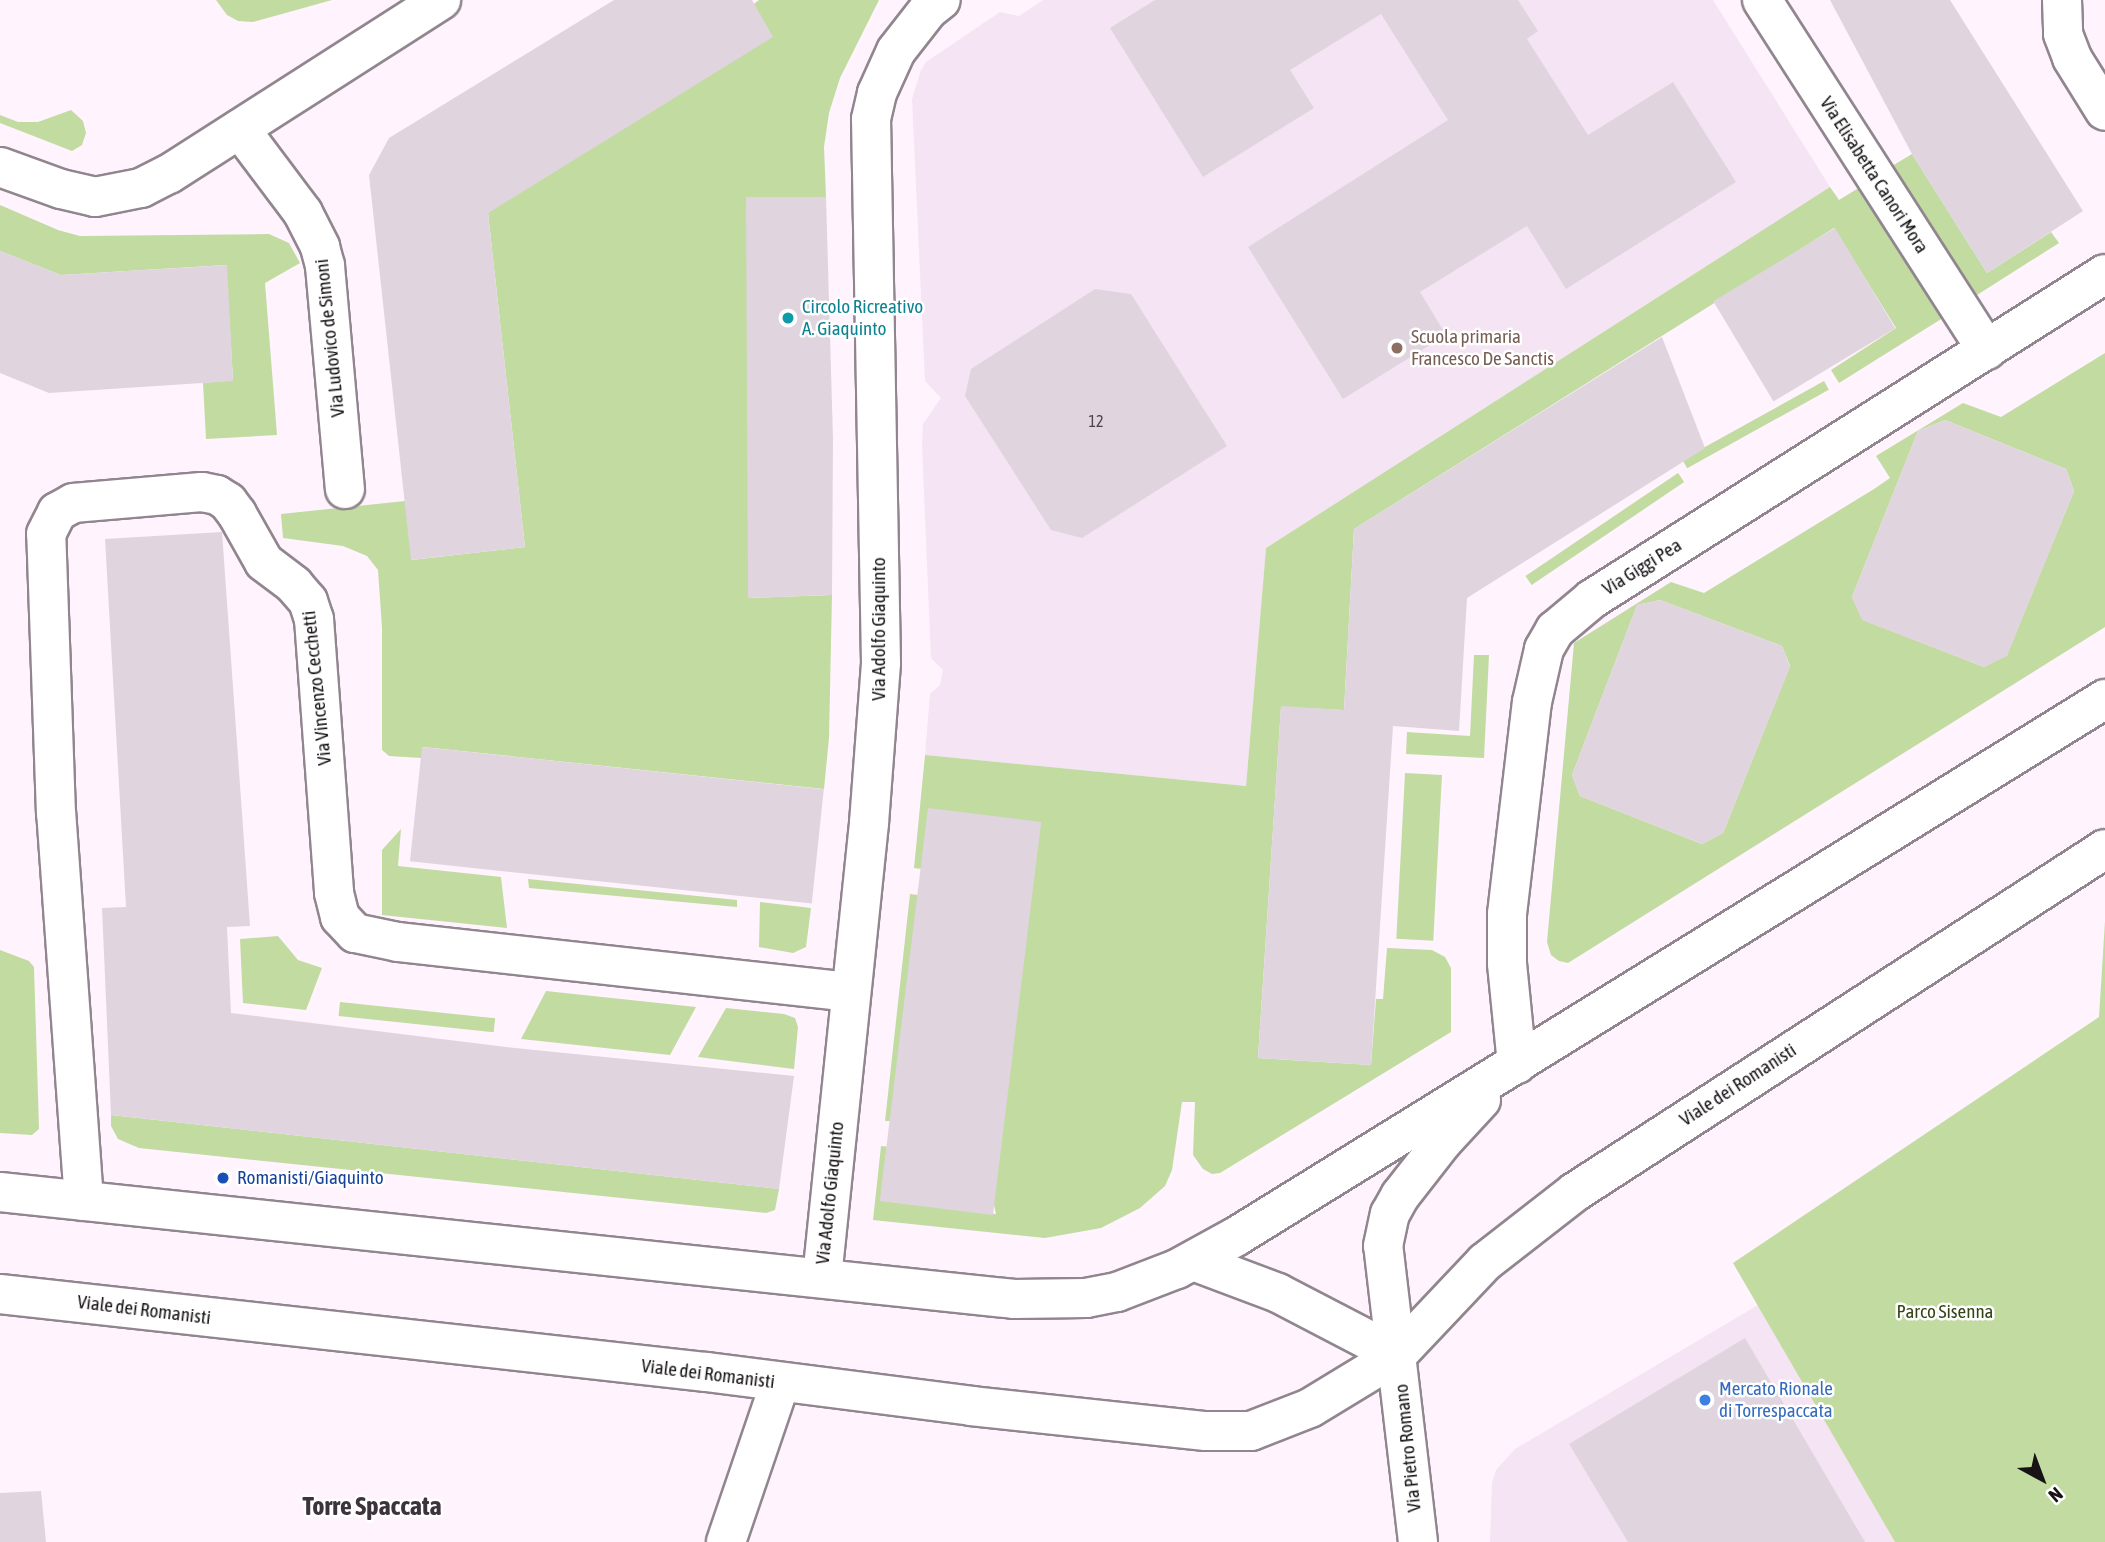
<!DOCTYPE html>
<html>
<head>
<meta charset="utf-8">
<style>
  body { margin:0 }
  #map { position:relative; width:2105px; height:1542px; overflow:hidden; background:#fff3fe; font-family:"Asap Condensed",sans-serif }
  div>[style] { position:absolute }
  .built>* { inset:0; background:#f5e4f3 }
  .green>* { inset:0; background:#c2dba1; transform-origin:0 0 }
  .building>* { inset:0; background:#e0d5df; transform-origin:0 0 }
  .roads { filter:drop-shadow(2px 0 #91868f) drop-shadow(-2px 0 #91868f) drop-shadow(0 2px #91868f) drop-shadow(0 -2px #91868f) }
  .minor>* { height:38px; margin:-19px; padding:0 19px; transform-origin:19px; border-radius:19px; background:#fff }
  .dots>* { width:19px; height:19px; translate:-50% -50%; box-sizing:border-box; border:4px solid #fff; border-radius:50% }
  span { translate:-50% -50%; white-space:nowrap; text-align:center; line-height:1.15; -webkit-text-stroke:5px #fff; paint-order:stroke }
  .number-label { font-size:16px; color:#484348 }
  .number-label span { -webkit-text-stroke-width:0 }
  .street-label { font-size:19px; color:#161216 }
  .culture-label { font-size:19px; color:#0d838f }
  .left { translate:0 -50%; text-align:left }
  .education-label { font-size:19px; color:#785e54 }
  .transit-label { font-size:19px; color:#164399 }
  .park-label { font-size:19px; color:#344616 }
  .shop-label { font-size:19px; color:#366cbe }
  .district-label { font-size:26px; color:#3c333b; font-weight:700 }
  .north { position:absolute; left:2007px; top:1444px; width:70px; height:70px; -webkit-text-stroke:5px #fff; paint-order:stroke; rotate:139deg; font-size:19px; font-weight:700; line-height:28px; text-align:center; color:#161216 }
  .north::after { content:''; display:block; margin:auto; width:24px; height:32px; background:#161216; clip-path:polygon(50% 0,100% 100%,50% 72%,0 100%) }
</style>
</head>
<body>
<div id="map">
  <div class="built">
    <i style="clip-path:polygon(1043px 0,1713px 0,1830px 187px,1266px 548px,1246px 786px,925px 755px,930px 694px,940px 685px,943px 670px,931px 658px,922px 446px,923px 424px,941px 398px,925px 381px,912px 99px,921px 70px,926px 62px,1000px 12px,1019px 16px)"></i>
    <i style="clip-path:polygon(1758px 1305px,1895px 1542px,1490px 1542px,1492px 1483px,1496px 1470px,1515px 1449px)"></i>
  </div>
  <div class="green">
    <i style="clip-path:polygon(216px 0,332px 0,253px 22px,238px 21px,227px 15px)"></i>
    <i style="clip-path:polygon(759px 0,879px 0,840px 78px,829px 113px,824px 147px,826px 197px,747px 197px,749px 598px,832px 595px,829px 738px,824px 789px,423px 747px,422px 758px,389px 756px,382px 750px,382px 628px,378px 570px,367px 556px,343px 546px,283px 538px,281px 514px,405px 501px,412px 560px,525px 547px,488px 213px)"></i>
    <i style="clip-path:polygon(71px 110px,83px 121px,86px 133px,82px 145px,72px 151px,0 123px,0 115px,18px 122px,38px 122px)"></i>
    <i style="clip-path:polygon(1912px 154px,1987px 273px,2051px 232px,2059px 243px,1966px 302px,1882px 172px)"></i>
    <i style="clip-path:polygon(1870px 181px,1954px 311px,1839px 383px,1831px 370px,1896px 328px,1834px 228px,1354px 529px,1344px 710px,1281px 707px,1258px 1058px,1371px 1065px,1376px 999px,1383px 999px,1387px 948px,1432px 950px,1445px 957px,1451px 968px,1451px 1032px,1220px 1173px,1212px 1174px,1203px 1169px,1193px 1155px,1195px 1102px,1182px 1102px,1172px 1170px,1165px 1186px,1140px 1208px,1101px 1228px,1045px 1238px,873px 1220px,881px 1146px,890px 1147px,883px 1201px,996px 1214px,922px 869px,914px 868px,925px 755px,1246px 786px,1266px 548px,1830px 187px,1839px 200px)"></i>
    <i style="clip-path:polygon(0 205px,58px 230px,80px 236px,269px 234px,289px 243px,300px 263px,265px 283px,277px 435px,206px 439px,203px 383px,233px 380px,226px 265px,61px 275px,0 251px)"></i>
    <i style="clip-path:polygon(evenodd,2105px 353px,2105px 627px,1568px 963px,1559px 961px,1551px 955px,1547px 942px,1574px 643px,1671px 582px,1704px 593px,1874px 489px,1890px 478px,1876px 456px,1963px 403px,2001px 417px,2105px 353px,1945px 420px,2066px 469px,2074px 491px,2007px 655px,1984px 667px,1863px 620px,1852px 597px,1918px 431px,1945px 420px,2105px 353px,1660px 600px,1782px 646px,1790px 666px,1723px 833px,1702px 844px,1580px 796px,1572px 775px,1637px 605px,1660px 600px)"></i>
    <i style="left:1824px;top:381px;width:10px;height:162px;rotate:61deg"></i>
    <i style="left:1678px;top:473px;width:11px;height:184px;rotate:56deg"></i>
    <i style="clip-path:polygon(1474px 655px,1489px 655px,1484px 758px,1406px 754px,1407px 732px,1470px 736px)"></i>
    <i style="left:1405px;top:773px;width:37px;height:166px;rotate:3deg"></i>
    <i style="clip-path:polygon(401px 829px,398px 866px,501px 877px,507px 928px,382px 915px,382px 850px)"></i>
    <i style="clip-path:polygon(528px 879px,737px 900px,737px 907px,529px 888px)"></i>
    <i style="clip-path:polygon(910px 894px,918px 895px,892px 1121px,885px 1121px)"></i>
    <i style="clip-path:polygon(760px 902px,811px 908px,806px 947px,793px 953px,759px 947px)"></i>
    <i style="clip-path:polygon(2105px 921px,2105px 1542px,1895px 1542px,1733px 1263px,2099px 1017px)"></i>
    <i style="clip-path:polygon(278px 936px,298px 960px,322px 968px,306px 1010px,243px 1003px,240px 939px)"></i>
    <i style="clip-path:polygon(0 950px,29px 961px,34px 967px,39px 1129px,32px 1135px,0 1133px)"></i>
    <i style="clip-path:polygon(546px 991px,696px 1007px,670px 1055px,521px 1039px)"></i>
    <i style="left:340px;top:1002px;width:156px;height:14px;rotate:6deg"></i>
    <i style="clip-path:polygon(726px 1008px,784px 1014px,795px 1018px,798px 1027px,794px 1069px,698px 1057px)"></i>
    <i style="clip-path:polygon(111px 1115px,779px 1189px,775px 1210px,766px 1213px,139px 1148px,118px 1139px,111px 1126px)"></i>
  </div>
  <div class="building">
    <i style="clip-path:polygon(614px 0,752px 0,773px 37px,488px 213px,525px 547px,411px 560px,369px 175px,389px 138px)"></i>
    <i style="clip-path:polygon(1155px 0,1518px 0,1538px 31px,1527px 39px,1588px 135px,1673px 82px,1736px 182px,1566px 289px,1527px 226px,1420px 292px,1446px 335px,1343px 399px,1248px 247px,1448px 120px,1381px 14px,1290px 70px,1314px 108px,1203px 177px,1110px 28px)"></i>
    <i style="clip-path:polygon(1830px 0,1950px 0,2083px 211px,1987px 273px,1912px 154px)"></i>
    <i style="clip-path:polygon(746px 197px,826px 197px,833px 439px,832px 595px,748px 598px)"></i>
    <i style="left:1835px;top:228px;width:117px;height:142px;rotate:59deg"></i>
    <i style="clip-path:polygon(0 251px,61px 275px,227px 265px,233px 381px,49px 393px,0 373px)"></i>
    <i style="clip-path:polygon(1095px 289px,1131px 294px,1227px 446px,1082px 538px,1051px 530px,965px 396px,971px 369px)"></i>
    <i style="clip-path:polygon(1662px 337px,1705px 448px,1467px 598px,1459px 731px,1393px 726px,1371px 1065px,1258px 1058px,1281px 706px,1344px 710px,1354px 529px)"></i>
    <i style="clip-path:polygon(1945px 420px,2066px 469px,2074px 491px,2007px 656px,1984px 667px,1862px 620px,1852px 597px,1918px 431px)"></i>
    <i style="clip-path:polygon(222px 532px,250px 926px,227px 927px,231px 1013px,515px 1048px,794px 1076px,779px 1189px,111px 1115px,102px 908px,126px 907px,105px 539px)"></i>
    <i style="clip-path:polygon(1660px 600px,1782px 646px,1790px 667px,1723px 833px,1702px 844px,1580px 796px,1572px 775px,1637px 605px)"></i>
    <i style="left:422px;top:747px;width:404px;height:115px;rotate:6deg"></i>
    <i style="left:928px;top:808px;width:114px;height:396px;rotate:7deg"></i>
    <i style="clip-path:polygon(1745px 1338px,1865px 1542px,1628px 1542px,1569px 1444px)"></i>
    <i style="clip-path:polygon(41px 1491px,46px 1542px,0 1542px,0 1493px)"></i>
  </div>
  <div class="roads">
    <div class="minor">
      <i style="left:1762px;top:0;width:416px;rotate:57.3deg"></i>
      <i style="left:2062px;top:0;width:34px;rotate:88deg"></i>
      <i style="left:2063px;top:34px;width:26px;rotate:69deg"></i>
      <i style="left:2072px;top:58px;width:62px;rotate:58.1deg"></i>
      <i style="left:240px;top:129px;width:105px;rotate:53.1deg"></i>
      <i style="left:303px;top:213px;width:38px;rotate:63deg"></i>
      <i style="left:320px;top:247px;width:20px;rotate:75deg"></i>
      <i style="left:325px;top:266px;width:224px;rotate:84.9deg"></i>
      <i style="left:0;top:167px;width:65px;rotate:19.8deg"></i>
      <i style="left:61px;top:189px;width:35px;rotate:13deg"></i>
      <i style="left:95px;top:197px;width:47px;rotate:-11.1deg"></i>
      <i style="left:141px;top:188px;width:31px;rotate:-27deg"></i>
      <i style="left:169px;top:174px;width:323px;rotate:-32.6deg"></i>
      <i style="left:1517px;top:1064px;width:101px;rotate:-95.7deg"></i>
      <i style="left:1507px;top:963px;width:49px;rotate:-90deg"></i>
      <i style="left:1507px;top:914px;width:213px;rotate:-83.3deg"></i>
      <i style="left:1532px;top:702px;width:54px;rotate:-77.2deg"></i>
      <i style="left:1544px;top:649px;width:22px;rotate:-60deg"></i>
      <i style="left:1555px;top:630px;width:48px;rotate:-40deg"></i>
      <i style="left:1592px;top:599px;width:607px;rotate:-32.36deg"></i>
      <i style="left:0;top:1192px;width:1020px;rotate:6.02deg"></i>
      <i style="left:1014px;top:1299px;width:72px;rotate:-0.8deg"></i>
      <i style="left:1086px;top:1298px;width:32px;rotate:-11deg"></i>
      <i style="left:1117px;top:1292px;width:64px;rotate:-21deg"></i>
      <i style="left:1177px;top:1269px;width:68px;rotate:-28.8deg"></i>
      <i style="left:1237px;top:1236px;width:1021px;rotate:-31.74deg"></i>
      <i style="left:84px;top:1201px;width:388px;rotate:-94.1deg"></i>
      <i style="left:56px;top:814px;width:280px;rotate:-92deg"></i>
      <i style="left:46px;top:534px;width:25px;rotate:-63deg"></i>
      <i style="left:57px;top:512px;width:18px;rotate:-29deg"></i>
      <i style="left:73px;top:503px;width:129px;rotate:-4.9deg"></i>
      <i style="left:202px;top:492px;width:15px;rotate:11deg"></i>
      <i style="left:217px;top:495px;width:13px;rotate:32deg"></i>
      <i style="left:228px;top:502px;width:15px;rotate:53deg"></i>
      <i style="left:237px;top:514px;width:55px;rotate:60.6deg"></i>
      <i style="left:264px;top:562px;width:38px;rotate:37deg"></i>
      <i style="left:294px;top:585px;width:21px;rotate:49deg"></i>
      <i style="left:308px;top:601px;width:19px;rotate:72deg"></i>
      <i style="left:314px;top:619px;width:275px;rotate:85.8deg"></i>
      <i style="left:334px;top:893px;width:25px;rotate:76deg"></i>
      <i style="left:340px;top:917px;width:22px;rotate:47deg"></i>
      <i style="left:355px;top:933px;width:44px;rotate:11.8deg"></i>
      <i style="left:398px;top:942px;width:455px;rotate:6.3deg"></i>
      <i style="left:1193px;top:1261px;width:91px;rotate:20.6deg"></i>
      <i style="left:1278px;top:1293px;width:134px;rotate:27.5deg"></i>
      <i style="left:822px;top:1278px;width:457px;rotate:-84.1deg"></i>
      <i style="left:869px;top:823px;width:160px;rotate:-85.7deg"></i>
      <i style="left:881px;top:663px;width:544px;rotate:-91.05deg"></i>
      <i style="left:871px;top:119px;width:27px;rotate:-77deg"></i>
      <i style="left:877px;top:93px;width:46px;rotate:-65.7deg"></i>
      <i style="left:896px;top:51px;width:52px;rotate:-52deg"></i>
      <i style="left:928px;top:10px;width:16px;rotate:-38deg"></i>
      <i style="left:0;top:1294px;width:711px;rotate:6.3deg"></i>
      <i style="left:707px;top:1372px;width:266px;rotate:7.3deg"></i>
      <i style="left:971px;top:1406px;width:236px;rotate:6.1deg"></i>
      <i style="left:1206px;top:1431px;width:45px"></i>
      <i style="left:1251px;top:1431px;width:63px;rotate:-21.3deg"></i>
      <i style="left:1310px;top:1408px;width:102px;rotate:-31.3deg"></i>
      <i style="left:1397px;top:1355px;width:128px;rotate:-46.6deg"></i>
      <i style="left:1485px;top:1262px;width:114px;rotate:-37.9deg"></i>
      <i style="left:1575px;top:1192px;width:631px;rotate:-32.91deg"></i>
      <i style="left:726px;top:1542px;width:168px;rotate:-71.2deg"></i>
      <i style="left:1418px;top:1542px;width:298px;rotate:-96.7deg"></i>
      <i style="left:1383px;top:1246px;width:33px;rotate:-78deg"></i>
      <i style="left:1390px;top:1214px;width:21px;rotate:-61deg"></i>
      <i style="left:1400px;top:1196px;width:70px;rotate:-52deg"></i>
      <i style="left:1443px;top:1141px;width:56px;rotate:-47.2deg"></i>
    </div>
  </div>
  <div class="dots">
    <i style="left:788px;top:318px;background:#0f9aa8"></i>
    <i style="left:1397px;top:348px;background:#8d6e63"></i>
    <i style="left:223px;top:1178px;background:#1a4fb4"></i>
    <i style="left:1705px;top:1400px;background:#3f7fe0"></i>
  </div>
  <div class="number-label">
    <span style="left:1096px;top:421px">12</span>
  </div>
  <div class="street-label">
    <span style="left:1874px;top:175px;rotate:57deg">Via Elisabetta Canori Mora</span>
    <span style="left:330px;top:338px;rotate:-96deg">Via Ludovico de Simoni</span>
    <span style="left:1642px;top:567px;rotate:-32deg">Via Giggi Pea</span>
    <span style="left:879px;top:629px;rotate:-90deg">Via Adolfo Giaquinto</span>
    <span style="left:317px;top:688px;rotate:-96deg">Via Vincenzo Cecchetti</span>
    <span style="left:1738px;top:1085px;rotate:-33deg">Viale dei Romanisti</span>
    <span style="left:830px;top:1193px;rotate:-84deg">Via Adolfo Giaquinto</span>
    <span style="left:144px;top:1310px;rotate:7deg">Viale dei Romanisti</span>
    <span style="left:708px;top:1374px;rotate:7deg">Viale dei Romanisti</span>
    <span style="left:1408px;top:1448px;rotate:-96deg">Via Pietro Romano</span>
  </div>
  <div class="culture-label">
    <span class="left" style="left:802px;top:318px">Circolo Ricreativo<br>A. Giaquinto</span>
  </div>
  <div class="education-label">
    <span class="left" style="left:1411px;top:348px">Scuola primaria<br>Francesco De Sanctis</span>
  </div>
  <div class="transit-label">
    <span class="left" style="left:237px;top:1178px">Romanisti/Giaquinto</span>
  </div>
  <div class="park-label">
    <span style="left:1945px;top:1312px">Parco Sisenna</span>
  </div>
  <div class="shop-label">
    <span class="left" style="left:1719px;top:1400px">Mercato Rionale<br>di Torrespaccata</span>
  </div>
  <div class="district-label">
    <span style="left:372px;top:1507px">Torre Spaccata</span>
  </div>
  <div class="north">N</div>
</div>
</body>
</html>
